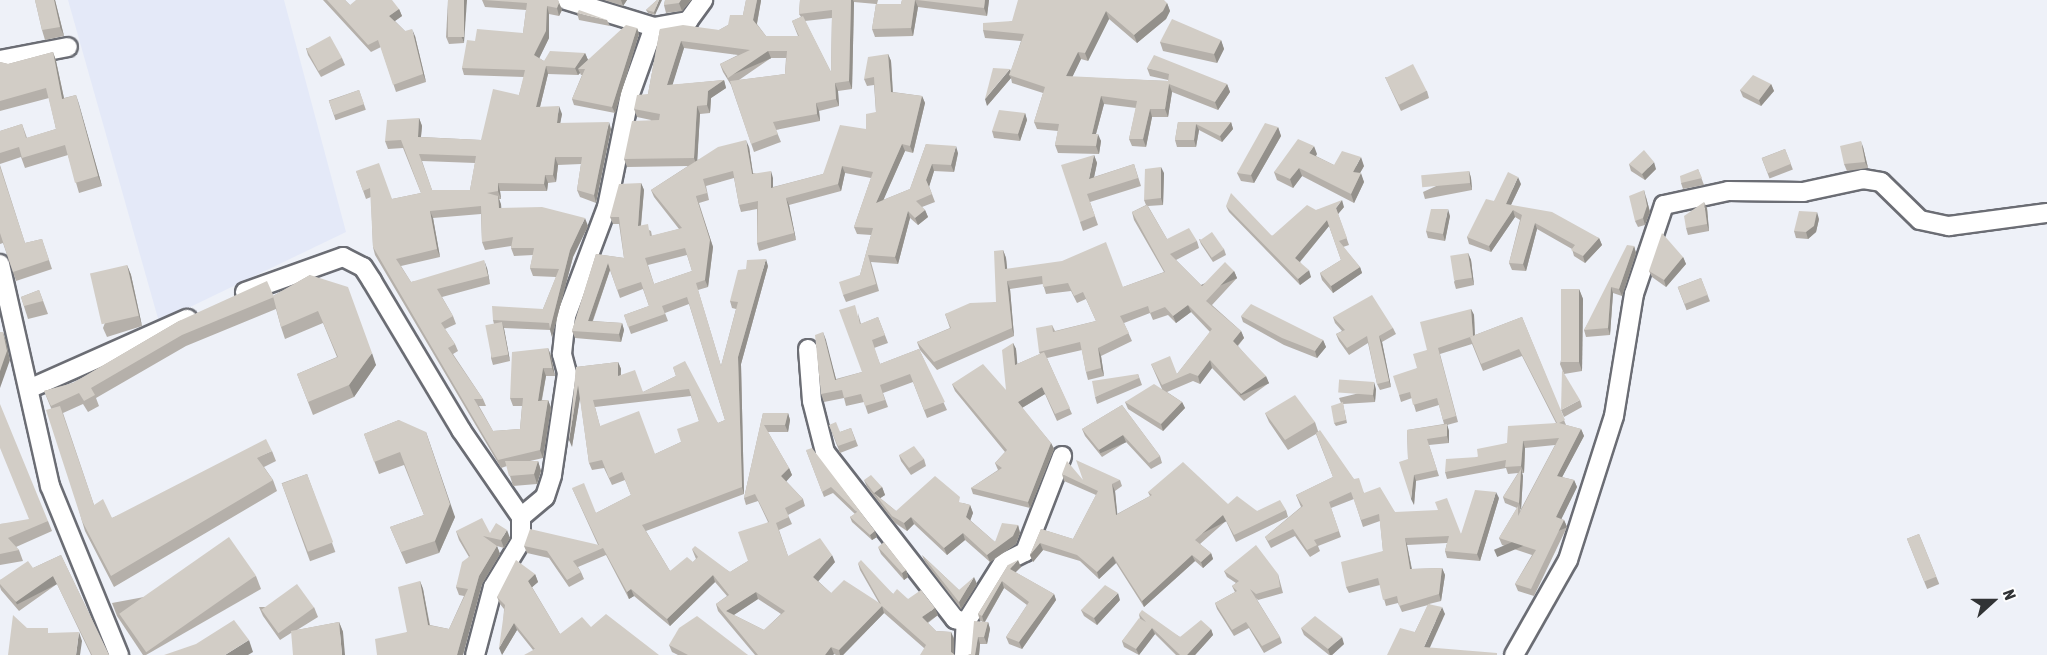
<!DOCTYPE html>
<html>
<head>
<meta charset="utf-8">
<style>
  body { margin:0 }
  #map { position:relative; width:2047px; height:655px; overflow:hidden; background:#eef1f8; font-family:"Asap Condensed",sans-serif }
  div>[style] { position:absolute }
  .built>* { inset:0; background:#e4e9f8 }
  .roads { filter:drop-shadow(2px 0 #6b6d74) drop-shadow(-2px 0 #6b6d74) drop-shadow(0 2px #6b6d74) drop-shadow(0 -2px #6b6d74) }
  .minor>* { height:18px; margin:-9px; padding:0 9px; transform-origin:9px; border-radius:9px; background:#fff }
  .wall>* { inset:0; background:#b5b0aa; transform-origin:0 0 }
  .shaded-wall>* { inset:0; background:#93908b; transform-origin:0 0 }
  .building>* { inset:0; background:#d2cdc6; transform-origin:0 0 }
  span { translate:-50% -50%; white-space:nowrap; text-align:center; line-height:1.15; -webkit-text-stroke:4.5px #fefefe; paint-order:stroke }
  .north { position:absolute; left:1963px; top:571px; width:60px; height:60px; -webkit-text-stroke:4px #fefefe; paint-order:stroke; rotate:69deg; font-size:16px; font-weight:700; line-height:24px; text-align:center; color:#313335 }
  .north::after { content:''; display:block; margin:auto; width:21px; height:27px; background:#313335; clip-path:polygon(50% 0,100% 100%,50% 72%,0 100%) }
</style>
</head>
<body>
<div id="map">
  <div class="built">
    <i style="clip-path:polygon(68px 0,284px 0,346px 232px,159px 322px)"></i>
  </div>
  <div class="roads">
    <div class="minor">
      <i style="left:566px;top:0;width:92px;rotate:17.1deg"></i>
      <i style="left:0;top:60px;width:69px;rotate:-10.8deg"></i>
      <i style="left:0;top:264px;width:228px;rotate:77.3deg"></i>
      <i style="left:50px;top:486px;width:183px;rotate:67.8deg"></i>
      <i style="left:245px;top:292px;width:104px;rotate:-19.7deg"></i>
      <i style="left:343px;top:257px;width:22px;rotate:27deg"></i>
      <i style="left:363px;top:267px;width:17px;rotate:57deg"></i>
      <i style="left:372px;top:281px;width:174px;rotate:59.1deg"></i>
      <i style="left:461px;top:430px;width:106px;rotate:55.4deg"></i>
      <i style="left:521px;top:517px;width:24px;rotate:90deg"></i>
      <i style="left:521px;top:541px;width:54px;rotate:121.3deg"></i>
      <i style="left:493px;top:587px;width:70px;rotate:104.8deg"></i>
      <i style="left:808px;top:349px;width:52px;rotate:85.6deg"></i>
      <i style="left:812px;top:401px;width:53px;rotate:75.7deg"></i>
      <i style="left:825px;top:452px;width:212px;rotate:52.1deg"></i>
      <i style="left:955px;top:619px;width:11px;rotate:15deg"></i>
      <i style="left:31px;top:388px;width:171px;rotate:-23.9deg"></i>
      <i style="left:521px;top:517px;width:31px;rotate:-40deg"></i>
      <i style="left:545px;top:497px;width:23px;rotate:-72deg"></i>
      <i style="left:552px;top:475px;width:103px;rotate:-81.6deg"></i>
      <i style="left:567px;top:373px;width:20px;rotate:-105deg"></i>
      <i style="left:562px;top:354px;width:38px;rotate:-84deg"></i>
      <i style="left:566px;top:316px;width:116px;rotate:-69.4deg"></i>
      <i style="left:607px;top:207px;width:115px;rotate:-78.5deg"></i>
      <i style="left:630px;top:94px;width:71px;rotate:-70.3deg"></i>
      <i style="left:654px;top:27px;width:35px;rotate:-10deg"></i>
      <i style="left:688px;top:21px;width:26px;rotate:-54deg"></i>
      <i style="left:964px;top:655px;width:33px;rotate:-87deg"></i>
      <i style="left:966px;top:622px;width:70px;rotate:-57.9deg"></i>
      <i style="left:1003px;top:563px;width:25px;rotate:-27deg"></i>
      <i style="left:1025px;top:552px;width:103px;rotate:-68.9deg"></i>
      <i style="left:1514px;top:655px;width:109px;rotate:-60.4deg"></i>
      <i style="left:1568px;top:560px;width:151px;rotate:-72.3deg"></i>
      <i style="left:1614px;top:416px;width:124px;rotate:-80.7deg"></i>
      <i style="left:1634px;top:294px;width:94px;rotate:-71.4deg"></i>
      <i style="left:1664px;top:205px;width:66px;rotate:-12.3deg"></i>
      <i style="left:1728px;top:191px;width:75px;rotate:0.8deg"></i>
      <i style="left:1803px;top:192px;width:61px;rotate:-12.2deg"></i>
      <i style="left:1863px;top:179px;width:18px;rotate:9deg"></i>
      <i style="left:1881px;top:182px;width:54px;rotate:44.3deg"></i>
      <i style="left:1920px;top:220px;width:30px;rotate:12deg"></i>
      <i style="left:1949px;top:226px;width:99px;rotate:-7.6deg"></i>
    </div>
  </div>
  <div class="wall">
    <i style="clip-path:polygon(35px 0,55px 0,64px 36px,45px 40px,42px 30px)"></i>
    <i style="clip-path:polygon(323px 0,345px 0,350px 5px,399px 9px,402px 16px,395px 21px,405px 31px,415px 36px,426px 82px,396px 92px,381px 47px,371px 52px)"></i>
    <i style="clip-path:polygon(448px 0,464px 43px,449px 44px,446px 37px)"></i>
    <i style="clip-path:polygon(evenodd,482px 0,558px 0,562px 10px,559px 16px,549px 14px,549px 38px,539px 58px,544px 61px,585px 53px,588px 60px,637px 28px,639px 34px,615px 113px,574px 105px,572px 99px,582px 75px,581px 75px,580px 73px,578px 75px,548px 74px,540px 107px,562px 114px,560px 123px,611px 129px,596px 203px,580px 197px,577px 190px,581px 164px,558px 165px,556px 182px,548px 183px,547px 191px,500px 191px,501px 199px,499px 199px,501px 208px,588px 226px,573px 257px,552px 337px,550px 330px,504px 328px,510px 361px,493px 365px,491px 358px,494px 324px,493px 320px,543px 309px,556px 277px,533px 276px,530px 268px,533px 255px,514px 256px,511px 248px,511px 246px,485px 250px,482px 242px,481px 214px,433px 218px,440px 257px,401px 266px,411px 282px,487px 268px,490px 284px,442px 297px,453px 316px,456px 324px,445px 329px,455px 344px,458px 351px,453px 354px,483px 399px,486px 406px,479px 406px,493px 431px,520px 429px,522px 406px,513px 406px,510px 398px,548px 348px,551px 356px,555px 376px,546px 376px,542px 400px,548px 400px,551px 408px,543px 458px,530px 461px,538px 461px,541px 471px,537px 484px,513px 486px,507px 466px,501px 468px,375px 255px,373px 247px,371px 197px,366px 199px,356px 171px,392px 199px,421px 193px,403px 148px,388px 149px,385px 141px,419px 118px,422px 126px,421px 137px,481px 140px,519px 95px,524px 77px,464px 75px,462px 68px,475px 41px,523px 33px,526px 10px,485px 7px,482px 0,422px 161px,475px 163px,470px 190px,432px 190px,422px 161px)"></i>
    <i style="clip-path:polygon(604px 0,627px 0,623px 6px)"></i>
    <i style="clip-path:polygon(657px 0,655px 15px,648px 13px,646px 10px)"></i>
    <i style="clip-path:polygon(665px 0,691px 0,682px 11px,666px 13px,664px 5px)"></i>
    <i style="clip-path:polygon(evenodd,746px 0,761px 0,757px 24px,766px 36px,798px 36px,792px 21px,801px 17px,799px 14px,800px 0,878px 0,877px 4px,901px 4px,902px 0,989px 0,987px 16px,918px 7px,913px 36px,875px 37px,872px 29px,876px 4px,854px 2px,852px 89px,838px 91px,839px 106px,819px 111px,820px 121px,776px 130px,781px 142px,754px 152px,731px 85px,723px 72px,720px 64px,738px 55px,684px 48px,672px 85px,724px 80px,726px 88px,711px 98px,710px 113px,700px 114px,697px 160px,749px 147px,753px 173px,773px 178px,773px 187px,823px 174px,866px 129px,876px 112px,874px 85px,867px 86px,864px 79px,888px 54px,891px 61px,893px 92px,922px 96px,925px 103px,913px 153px,905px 151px,883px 200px,910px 189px,926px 144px,958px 153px,954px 172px,934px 171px,929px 186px,935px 202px,922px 207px,925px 210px,928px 217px,918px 225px,910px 218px,898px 264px,871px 262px,879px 291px,846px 302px,843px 295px,860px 275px,871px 235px,857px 234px,854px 227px,871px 178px,845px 173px,841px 191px,789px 205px,796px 240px,759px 251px,757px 243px,757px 209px,741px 212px,739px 205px,734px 178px,706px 186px,709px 200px,699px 203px,713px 247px,708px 287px,698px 290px,721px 366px,736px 309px,732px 308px,730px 301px,768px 266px,741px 364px,744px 494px,646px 531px,670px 571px,693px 562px,696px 559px,692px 549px,730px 572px,748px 561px,768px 522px,758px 501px,746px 505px,744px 498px,763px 413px,788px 413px,790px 420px,788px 432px,768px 432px,789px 468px,792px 475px,786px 481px,803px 499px,805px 506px,788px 515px,792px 524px,779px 530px,788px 556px,835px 562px,818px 581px,831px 593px,879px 603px,860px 570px,858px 563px,893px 594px,908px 599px,938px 615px,928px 623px,936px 631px,951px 632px,954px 639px,954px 654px,924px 648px,884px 613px,843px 655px,836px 655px,834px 654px,833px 655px,755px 655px,718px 611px,716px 604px,727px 596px,715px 582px,670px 626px,634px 596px,629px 599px,606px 555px,578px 567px,581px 572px,584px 579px,569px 587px,549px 558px,527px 553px,524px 546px,598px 545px,572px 488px,596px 513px,631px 495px,625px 480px,612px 485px,604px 468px,592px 470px,589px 463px,580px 397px,572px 447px,576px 367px,618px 362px,621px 369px,621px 375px,643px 392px,676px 376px,673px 367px,718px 423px,725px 420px,689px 304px,665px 313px,668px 321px,631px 334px,624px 315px,649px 306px,643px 289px,620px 298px,610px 270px,593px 321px,622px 323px,624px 330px,621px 342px,575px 338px,572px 331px,596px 254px,624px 258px,619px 224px,613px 224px,610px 217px,641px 183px,644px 190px,641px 226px,651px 231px,652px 236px,679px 229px,654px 197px,651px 190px,688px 166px,627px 167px,624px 159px,651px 120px,637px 117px,634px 109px,648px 94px,660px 29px,719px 30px,728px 25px,743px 15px,746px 0,832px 18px,831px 72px,805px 21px,832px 18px,746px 0,771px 58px,786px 58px,785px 74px,739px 80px,771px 58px,746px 0,687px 255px,692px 271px,654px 284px,648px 265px,687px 255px,746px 0,691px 396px,699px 421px,681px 442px,655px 454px,600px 426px,595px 407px,691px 396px,746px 0,758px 599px,781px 614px,764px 630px,734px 615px,758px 599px)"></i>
    <i style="clip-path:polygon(1167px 3px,1170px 11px,1166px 19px,1137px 43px,1109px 19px,1088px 61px,1081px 59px,1072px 77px,1168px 81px,1168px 80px,1150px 76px,1147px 68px,1227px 84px,1230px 92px,1218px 110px,1172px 92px,1168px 117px,1152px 117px,1146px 147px,1132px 146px,1129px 139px,1136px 108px,1104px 104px,1096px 134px,1101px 141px,1099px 154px,1058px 153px,1055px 145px,1058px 131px,1037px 129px,1034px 122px,1043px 93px,1012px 83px,1011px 78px,987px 106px,1011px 71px,1021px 41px,985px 38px,983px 30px,1012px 21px)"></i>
    <i style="clip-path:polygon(577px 13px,607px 20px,610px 26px,579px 20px)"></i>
    <i style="clip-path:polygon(1221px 40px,1224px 49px,1217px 63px,1163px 51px,1160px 42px)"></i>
    <i style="clip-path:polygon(306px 48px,342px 58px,345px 65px,321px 77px,308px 55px)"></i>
    <i style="clip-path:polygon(53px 52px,56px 61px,64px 98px,76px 95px,102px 186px,79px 193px,68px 155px,25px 168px,21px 157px,0 164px,0 131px,22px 124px,27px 138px,56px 129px,49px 98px,0 111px,0 62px,8px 64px)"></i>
    <i style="clip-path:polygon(1385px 77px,1427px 91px,1429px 98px,1401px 111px)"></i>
    <i style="clip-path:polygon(1771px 84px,1774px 91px,1761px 106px,1743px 97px,1740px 90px)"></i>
    <i style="left:359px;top:90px;width:21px;height:32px;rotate:71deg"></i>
    <i style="clip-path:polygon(1025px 113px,1027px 120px,1020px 141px,994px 138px,992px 131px)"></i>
    <i style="clip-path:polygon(1178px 122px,1231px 122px,1233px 129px,1222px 142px,1199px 130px,1196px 147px,1177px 147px,1175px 140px)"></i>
    <i style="clip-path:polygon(1278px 127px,1281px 136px,1254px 183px,1241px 181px,1237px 173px)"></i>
    <i style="clip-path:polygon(1863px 147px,1868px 168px,1847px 171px,1844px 164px)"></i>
    <i style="left:1785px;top:149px;width:22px;height:25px;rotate:69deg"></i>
    <i style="clip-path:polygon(1317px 154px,1316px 156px,1334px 165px,1364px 166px,1360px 173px,1364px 182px,1354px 203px,1302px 176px,1293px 188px,1277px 180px,1274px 172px)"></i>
    <i style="clip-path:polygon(1094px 155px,1097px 163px,1094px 177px,1134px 164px,1141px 186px,1090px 202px,1098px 225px,1083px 231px,1080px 222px)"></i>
    <i style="clip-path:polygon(1629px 164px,1656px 169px,1645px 180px,1631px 171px)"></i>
    <i style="clip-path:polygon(0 165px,25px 243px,42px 239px,52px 269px,16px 281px,3px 243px,0 244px)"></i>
    <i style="clip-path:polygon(1698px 169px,1704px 185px,1683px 189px,1681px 183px)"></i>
    <i style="clip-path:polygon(1469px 171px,1471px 178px,1472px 190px,1425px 199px,1423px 192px)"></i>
    <i style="clip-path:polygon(1164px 173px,1163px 205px,1148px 206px,1167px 239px,1197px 241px,1199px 248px,1176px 260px,1202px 286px,1234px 271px,1237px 278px,1212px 305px,1241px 331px,1244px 338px,1238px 346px,1269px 383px,1244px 401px,1212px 368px,1200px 384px,1193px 381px,1167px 392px,1182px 402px,1185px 408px,1163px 431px,1128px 409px,1125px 402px,1162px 389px,1151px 364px,1177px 374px,1210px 332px,1191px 312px,1176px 323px,1168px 315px,1153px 320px,1150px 313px,1124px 323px,1132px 341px,1101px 356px,1104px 376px,1088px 380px,1086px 372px,1082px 350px,1047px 358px,1072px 414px,1057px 421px,1045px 394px,1022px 408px,1051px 443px,1054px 449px,1030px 508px,973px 494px,971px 488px,998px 470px,995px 463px,1005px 452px,955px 391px,952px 384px,1006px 390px,1013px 343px,1016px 349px,1017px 364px,1040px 354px,1039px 352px,1052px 325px,1055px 331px,1096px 321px,1086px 299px,1077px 303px,1071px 291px,1046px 294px,1043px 284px,1010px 289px,1014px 336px,937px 370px,920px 350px,917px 342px,950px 328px,945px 314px,996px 302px,1003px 250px,1006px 258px,1007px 269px,1123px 287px,1164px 272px,1134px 220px,1132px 212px,1146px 205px,1144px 200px)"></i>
    <i style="clip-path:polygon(1521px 184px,1511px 205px,1599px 238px,1602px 245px,1585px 263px,1574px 256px,1572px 249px,1537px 229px,1526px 271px,1512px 270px,1509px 263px,1520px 220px,1515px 217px,1491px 252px,1469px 244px,1467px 237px,1494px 201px)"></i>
    <i style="clip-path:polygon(1646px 197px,1650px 212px,1645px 225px,1638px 227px,1635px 221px)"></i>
    <i style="clip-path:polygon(1226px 206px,1272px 236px,1316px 210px,1344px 207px,1338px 214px,1349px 245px,1343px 247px,1360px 267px,1362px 273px,1333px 293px,1322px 280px,1320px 273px,1341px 260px,1329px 226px,1300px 262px,1311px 277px,1300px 285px,1229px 212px)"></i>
    <i style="clip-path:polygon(1707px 208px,1709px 231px,1688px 235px,1686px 228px)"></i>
    <i style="clip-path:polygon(1450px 216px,1445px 241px,1428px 238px,1426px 231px)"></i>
    <i style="clip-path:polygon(1819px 219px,1816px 232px,1808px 239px,1796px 238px,1794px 231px)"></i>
    <i style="clip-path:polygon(1199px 239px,1224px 249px,1226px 255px,1213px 262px,1201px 244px)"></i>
    <i style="clip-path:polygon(1634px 246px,1636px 253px,1622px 296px,1613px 293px,1610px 335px,1586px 337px,1584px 330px)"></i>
    <i style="clip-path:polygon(1468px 253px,1471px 260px,1474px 285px,1456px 289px,1454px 282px)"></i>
    <i style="clip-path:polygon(1683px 257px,1686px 264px,1666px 287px,1652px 277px,1649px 271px)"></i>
    <i style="clip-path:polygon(127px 265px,131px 275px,142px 326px,107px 337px,103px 328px)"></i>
    <i style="clip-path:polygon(310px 275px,376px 365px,354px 397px,313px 415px,297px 374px,337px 357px,323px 323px,285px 339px,281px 327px,276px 309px,186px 346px,96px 398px,99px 406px,88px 412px,83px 404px,63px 413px,94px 505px,112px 518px,272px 451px,276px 461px,264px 467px,273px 480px,277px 491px,114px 587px,85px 531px,82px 521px,51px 408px,44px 391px,73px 383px,179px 321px,273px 296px)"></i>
    <i style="left:1701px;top:278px;width:25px;height:25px;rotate:69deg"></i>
    <i style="clip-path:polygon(1579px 289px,1583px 299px,1582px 371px,1564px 374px,1560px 364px)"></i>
    <i style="clip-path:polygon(39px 290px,48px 314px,28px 319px,21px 297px)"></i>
    <i style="clip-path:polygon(evenodd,1471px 309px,1474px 315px,1475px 335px,1522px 317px,1566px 425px,1581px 429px,1584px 436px,1562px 477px,1574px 480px,1577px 487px,1561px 519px,1564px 520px,1567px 527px,1534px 596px,1518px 591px,1515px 584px,1532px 555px,1502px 545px,1499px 538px,1517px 508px,1505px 503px,1503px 497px,1518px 473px,1508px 474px,1506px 468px,1447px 479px,1445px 472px,1507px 443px,1556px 423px,1522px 356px,1483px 371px,1472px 344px,1440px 354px,1458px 422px,1447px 425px,1449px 431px,1449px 443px,1429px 445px,1439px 476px,1416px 481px,1414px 505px,1408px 459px,1407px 430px,1444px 424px,1439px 405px,1416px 412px,1412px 398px,1401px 402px,1399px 395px,1417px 368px,1427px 350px,1471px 309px,1555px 445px,1520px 511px,1520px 509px,1521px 510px,1523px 476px,1522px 473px,1524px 473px,1525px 448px,1555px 445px)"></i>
    <i style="clip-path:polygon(858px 313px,861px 324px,878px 317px,888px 343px,874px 348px,880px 364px,919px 349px,947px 410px,927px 418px,913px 382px,883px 393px,888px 407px,868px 414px,864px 402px,846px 406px,844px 398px,824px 402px,821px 394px,823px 332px,836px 379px,862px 372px)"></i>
    <i style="clip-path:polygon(1241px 316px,1323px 340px,1326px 347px,1317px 358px,1284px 345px,1243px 322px)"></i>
    <i style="clip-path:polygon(1333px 317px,1393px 328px,1396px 334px,1382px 342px,1391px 387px,1380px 390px,1377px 384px,1368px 343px,1349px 355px,1339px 341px,1336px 334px,1342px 331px,1335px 323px)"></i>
    <i style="clip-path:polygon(1138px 374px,1142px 385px,1097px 404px,1095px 397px)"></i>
    <i style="clip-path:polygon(1376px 389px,1375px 402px,1343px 404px,1347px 423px,1336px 426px,1334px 423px,1341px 403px,1339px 398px)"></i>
    <i style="clip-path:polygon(1580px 400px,1582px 407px,1564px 417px,1561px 410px)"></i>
    <i style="clip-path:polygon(1122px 405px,1160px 456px,1162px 463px,1151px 469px,1126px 442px,1102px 457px,1085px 436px,1082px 429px)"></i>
    <i style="clip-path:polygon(1265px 413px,1315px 422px,1318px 431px,1364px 493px,1395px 512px,1461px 534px,1499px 498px,1480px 561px,1447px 558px,1445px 551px,1447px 543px,1407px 545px,1412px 569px,1442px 568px,1445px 575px,1441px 601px,1429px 604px,1445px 614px,1387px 655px,1415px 632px,1428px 605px,1402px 612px,1398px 603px,1386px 606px,1380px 585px,1349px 593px,1346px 587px,1383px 551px,1380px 521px,1363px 527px,1354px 499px,1331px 508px,1341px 537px,1318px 546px,1320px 551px,1310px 557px,1295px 536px,1271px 548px,1265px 537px,1301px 507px,1296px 495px,1333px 477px,1316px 434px,1288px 450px,1269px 422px)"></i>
    <i style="clip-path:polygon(399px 420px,455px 517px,439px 553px,406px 564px,390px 527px,424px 515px,404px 465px,379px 474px,364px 434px)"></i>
    <i style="clip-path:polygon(829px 425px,840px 432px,851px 428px,858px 446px,840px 453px)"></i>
    <i style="clip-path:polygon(806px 450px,877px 537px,872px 540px,852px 522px,850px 517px,855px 514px,833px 493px,824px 497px)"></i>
    <i style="clip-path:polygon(899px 455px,924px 459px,926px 466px,911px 475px,901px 461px)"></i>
    <i style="left:307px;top:474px;width:83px;height:27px;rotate:70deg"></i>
    <i style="clip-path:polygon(1062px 474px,1083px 480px,1120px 480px,1122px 486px,1115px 491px,1117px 514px,1150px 496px,1148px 492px,1228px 504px,1257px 511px,1286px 510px,1288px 517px,1236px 542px,1226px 521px,1200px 544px,1211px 553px,1213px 559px,1203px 568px,1195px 561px,1144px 607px,1116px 563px,1099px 579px,1080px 561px,1043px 550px,1033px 562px,1030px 555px,1041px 529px,1073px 539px,1096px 495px,1064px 481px)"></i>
    <i style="clip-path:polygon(864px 480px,882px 487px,885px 495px,880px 498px,896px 511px,963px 503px,970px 505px,973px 513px,970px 520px,995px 542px,1018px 525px,1020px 533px,1016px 544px,990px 562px,965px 540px,947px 555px,914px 524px,907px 531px,895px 523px,867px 487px)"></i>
    <i style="clip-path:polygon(48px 521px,52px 531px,16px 547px,19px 550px,23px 561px,0 565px,0 524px)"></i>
    <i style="clip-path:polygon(456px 531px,490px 533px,510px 538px,504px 548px,497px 546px,500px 554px,482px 584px,463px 655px,377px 655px,407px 632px,420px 581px,423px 589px,430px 625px,449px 629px,464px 596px,459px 595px,456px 587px,469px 557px,459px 540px)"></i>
    <i style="left:1919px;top:534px;width:54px;height:13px;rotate:68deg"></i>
    <i style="clip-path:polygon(878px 547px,906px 570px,908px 577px,904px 580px,881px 554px)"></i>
    <i style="clip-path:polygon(61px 555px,109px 655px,91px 655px,57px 584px,19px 611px,1px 590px,0 587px,0 580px,33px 568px)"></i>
    <i style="clip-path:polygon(922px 555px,959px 590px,977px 584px,961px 609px,925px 562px)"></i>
    <i style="clip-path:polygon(1008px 565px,1021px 567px,1015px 572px,1054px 594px,1056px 600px,1022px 649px,1009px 644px,1006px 637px,1027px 605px,1004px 588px,985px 622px,988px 622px,990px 629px,987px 644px,980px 644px,979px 655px,968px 655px,971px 654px,982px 621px,980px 621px,978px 614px)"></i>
    <i style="clip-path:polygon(1224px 571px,1278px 574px,1283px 593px,1258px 600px,1256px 598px,1280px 637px,1282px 643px,1264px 653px,1249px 628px,1234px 636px,1217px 609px,1215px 603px,1235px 592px,1232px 586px,1236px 583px,1227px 577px)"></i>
    <i style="clip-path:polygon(535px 574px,538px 582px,532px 587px,560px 634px,591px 627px,533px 650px,517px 630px,502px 655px,504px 609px,500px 604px,497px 597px)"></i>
    <i style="clip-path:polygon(256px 576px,261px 589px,146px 655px,143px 655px,117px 616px,112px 603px)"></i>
    <i style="clip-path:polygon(1120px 600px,1097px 625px,1084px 616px,1081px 610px)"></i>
    <i style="clip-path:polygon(259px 607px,314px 607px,318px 617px,297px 630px,339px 622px,343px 632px,291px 633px,280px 640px,263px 616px)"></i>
    <i style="clip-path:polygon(1139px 614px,1180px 637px,1211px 629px,1213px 635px,1195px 655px,1176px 655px,1155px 634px,1139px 655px,1124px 647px,1122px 641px,1140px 619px)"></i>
    <i style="clip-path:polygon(1301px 628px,1344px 644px,1332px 655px,1329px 655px,1304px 635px)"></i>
    <i style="clip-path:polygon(669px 645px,748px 655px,678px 655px,672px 652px)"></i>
  </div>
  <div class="shaded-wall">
    <i style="clip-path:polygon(54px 0,55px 0,64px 36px,60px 27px)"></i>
    <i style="clip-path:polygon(464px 0,467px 0,464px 43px,461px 36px)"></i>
    <i style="clip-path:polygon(621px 0,627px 0,623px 6px)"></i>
    <i style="clip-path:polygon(659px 0,662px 0,655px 15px,654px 12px)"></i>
    <i style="clip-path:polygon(681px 0,691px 0,682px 11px,679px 3px)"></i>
    <i style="clip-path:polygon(757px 0,761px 0,761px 1px,756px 28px,753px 20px)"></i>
    <i style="clip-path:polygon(851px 0,853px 0,854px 2px,852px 89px,849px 81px)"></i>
    <i style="clip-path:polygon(915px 0,918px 7px,913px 36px,911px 28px)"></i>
    <i style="clip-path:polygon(985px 0,989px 0,987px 16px,984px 8px)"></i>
    <i style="clip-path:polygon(559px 3px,562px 10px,559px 16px,557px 8px)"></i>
    <i style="clip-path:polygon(1167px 3px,1170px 11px,1166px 19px,1137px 43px,1134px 35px)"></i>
    <i style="clip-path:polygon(547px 6px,549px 14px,549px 38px,537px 63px,534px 55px)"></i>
    <i style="clip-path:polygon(399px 9px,402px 16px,392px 23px,389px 16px)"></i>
    <i style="clip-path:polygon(1106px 11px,1109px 19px,1088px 61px,1085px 53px)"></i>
    <i style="clip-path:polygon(637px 28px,639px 34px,615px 113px,612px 107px)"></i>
    <i style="clip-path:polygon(412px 29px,415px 36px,426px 82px,423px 74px)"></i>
    <i style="clip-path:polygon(1221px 40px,1224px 49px,1217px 63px,1214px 54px)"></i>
    <i style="clip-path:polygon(681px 41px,684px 48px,670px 93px,667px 85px)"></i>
    <i style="left:768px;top:51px;width:8px;height:48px;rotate:67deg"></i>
    <i style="clip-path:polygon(53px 52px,56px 61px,66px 108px,62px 99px)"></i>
    <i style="clip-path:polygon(1078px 52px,1081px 59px,1069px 84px,1066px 76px)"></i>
    <i style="clip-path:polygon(585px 53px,588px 60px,578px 69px,580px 73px,578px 75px,575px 68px)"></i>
    <i style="clip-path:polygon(888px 54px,891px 61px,893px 99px,891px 92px)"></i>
    <i style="clip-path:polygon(546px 66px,548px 74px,538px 115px,536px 107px)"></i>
    <i style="clip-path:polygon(1010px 69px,1013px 76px,1009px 75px,1011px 78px,987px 106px,985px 99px)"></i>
    <i style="clip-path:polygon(724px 80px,726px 88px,711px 98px,710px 113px,707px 105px,708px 91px)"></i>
    <i style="clip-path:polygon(835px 83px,838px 91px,839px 106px,836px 99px)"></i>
    <i style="clip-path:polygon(1169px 84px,1172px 92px,1168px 117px,1165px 109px)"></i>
    <i style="clip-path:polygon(1227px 84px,1230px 92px,1218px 110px,1215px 102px)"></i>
    <i style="clip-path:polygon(1771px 84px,1774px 91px,1761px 106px,1759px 100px)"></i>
    <i style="clip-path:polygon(76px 95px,79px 104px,102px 186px,98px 176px)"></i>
    <i style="clip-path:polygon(922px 96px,925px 103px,913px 153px,910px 146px)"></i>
    <i style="clip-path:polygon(1101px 96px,1104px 104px,1094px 141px,1092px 134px)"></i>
    <i style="clip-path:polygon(816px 103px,819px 111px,820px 121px,817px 114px)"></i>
    <i style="clip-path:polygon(559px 106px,562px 114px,559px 130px,557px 123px)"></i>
    <i style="clip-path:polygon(697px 106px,700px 114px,697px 166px,694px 158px)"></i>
    <i style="clip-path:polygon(1150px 109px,1152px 117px,1146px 147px,1143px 139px)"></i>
    <i style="clip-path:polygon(1025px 113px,1027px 120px,1020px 141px,1018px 134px)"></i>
    <i style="clip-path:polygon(419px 118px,422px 126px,420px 145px,418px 137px)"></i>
    <i style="clip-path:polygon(609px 122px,611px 129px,596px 203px,594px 195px)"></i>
    <i style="clip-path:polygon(1231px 122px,1233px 129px,1222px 142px,1220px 136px)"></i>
    <i style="clip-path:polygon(1196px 124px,1199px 130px,1196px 147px,1194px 140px)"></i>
    <i style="clip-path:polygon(1278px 127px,1281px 136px,1254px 183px,1251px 175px)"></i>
    <i style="clip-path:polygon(1098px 134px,1101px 141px,1099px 154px,1096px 146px)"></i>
    <i style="clip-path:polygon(746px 140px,749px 147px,754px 181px,752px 174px)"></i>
    <i style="clip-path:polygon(1861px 141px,1863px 147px,1868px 168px,1865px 162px)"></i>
    <i style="clip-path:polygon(902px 144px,905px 151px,879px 210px,876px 203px)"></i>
    <i style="clip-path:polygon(956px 146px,958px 153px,954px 172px,951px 165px)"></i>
    <i style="clip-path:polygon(1314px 146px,1317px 154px,1312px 161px,1309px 153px)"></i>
    <i style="clip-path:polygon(1094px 155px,1097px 163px,1092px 187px,1089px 179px)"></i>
    <i style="clip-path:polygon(555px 157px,558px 165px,556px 182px,553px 175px)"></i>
    <i style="clip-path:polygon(1361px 157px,1364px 166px,1356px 180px,1353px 172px)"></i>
    <i style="clip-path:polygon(1654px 162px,1656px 169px,1645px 180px,1642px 174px)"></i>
    <i style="clip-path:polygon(932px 164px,934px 171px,929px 187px,926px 180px)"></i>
    <i style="clip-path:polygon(842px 166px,845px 173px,841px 191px,838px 184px)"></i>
    <i style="clip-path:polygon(1161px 167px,1164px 173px,1163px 205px,1161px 198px)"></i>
    <i style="clip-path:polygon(1299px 168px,1302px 176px,1293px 188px,1290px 179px)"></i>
    <i style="clip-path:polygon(771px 171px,773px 178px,773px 195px,771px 188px)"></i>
    <i style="clip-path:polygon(1469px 171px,1471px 178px,1472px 190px,1470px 183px)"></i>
    <i style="clip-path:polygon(1361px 173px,1364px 182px,1354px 203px,1351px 194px)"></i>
    <i style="clip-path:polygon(545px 175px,548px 183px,547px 191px,544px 184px)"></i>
    <i style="clip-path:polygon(1518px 177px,1521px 184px,1508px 211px,1506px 204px)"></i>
    <i style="clip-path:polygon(498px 183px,500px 191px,501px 199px,498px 191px)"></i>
    <i style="clip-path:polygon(641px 183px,644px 190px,640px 234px,638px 226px)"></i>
    <i style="clip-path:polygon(1644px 190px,1650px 212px,1645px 225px,1643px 218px)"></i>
    <i style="clip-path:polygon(498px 196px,501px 204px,502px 216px,499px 208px)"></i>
    <i style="clip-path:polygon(696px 196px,713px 247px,708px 287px,705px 280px)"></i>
    <i style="clip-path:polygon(786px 198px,789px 205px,796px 240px,794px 233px)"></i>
    <i style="clip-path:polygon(1342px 200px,1344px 207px,1338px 214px,1336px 208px)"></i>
    <i style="clip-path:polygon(1704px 202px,1707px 208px,1709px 231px,1707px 224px)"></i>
    <i style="clip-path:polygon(1448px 209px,1450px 216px,1445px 241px,1443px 234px)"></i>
    <i style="clip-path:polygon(925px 210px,928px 217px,918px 225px,915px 218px)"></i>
    <i style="clip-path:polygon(1513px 210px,1515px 217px,1491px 252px,1489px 246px)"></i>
    <i style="clip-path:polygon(430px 211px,433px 218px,440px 257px,437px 249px)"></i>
    <i style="clip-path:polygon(908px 211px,910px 218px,898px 264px,895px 257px)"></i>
    <i style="clip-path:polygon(1817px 212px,1819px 219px,1816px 232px,1808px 239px,1806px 232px)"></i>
    <i style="clip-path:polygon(585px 218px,588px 226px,573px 257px,552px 337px,550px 329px,570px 250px)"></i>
    <i style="clip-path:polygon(1327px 220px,1329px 226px,1298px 264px,1295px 258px)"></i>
    <i style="clip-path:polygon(1535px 223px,1537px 229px,1526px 271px,1523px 264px)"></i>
    <i style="clip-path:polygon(1599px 238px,1602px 245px,1585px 263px,1583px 256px)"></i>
    <i style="clip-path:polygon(1634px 246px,1636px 253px,1622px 296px,1619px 289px)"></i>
    <i style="clip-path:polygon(1003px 250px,1006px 258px,1008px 277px,1005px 269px)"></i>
    <i style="clip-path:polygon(1468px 253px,1471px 260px,1474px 285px,1472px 278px)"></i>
    <i style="clip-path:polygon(1683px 257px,1686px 264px,1666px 287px,1664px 280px)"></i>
    <i style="clip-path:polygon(766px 259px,768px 266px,741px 364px,744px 494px,742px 487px,738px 357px)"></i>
    <i style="clip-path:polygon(484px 260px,487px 268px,490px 284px)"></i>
    <i style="clip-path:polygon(608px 263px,610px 270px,590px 328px,588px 321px)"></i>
    <i style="clip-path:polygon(127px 265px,131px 275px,142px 326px,139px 316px)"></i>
    <i style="clip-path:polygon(1360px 267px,1362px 273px,1333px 293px,1331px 286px)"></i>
    <i style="clip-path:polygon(1309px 270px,1311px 277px,1300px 285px,1298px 279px)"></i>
    <i style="left:1234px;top:271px;width:8px;height:41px;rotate:67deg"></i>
    <i style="clip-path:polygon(1007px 281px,1010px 289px,1014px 336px,1012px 328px)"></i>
    <i style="clip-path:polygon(1611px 287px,1613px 293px,1610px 335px,1608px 328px)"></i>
    <i style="clip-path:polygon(1579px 289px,1583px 299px,1582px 371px,1579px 362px)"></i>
    <i style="clip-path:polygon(1188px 305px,1191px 312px,1176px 323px,1173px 316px)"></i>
    <i style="clip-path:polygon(1471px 309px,1474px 315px,1475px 343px,1473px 336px)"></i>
    <i style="clip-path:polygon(502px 322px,504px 329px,510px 361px,508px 354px)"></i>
    <i style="clip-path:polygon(622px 323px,624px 330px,621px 342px,619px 334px)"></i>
    <i style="clip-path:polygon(1241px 331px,1244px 338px,1235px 348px,1233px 341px)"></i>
    <i style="clip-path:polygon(3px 332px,6px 341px,10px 360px,0 388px,0 371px)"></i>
    <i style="clip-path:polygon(823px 332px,826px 340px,838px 387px,835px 380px)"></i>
    <i style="clip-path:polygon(1379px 336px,1382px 342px,1391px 387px,1389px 381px)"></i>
    <i style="clip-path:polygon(1323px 340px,1326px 347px,1317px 358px,1315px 351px)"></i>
    <i style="clip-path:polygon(1013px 343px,1016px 349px,1018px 371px,1015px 365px)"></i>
    <i style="clip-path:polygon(548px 348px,551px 356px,555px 376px,552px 368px)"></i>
    <i style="clip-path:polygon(1098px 348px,1101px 356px,1104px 376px,1101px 368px)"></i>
    <i style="clip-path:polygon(372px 353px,376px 365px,354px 397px,349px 385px)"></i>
    <i style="clip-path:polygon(1210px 360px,1212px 368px,1200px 384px,1198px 376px)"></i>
    <i style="clip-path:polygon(618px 362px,621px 369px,620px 384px,618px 376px)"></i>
    <i style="clip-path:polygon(543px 368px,546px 376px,540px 408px,538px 401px)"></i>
    <i style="left:1266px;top:376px;width:8px;height:31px;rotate:67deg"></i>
    <i style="clip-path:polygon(1374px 382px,1376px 389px,1375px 402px,1373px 395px)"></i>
    <i style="clip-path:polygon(578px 385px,581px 392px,572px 447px,569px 440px)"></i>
    <i style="clip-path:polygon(1042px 387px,1045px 394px,1020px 409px,1018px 402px)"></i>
    <i style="clip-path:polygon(548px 400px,551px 408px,543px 458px,540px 450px)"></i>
    <i style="clip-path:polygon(1182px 402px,1185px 408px,1163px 431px,1161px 424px)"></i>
    <i style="clip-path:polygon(788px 413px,790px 420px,788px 432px,785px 425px)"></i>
    <i style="clip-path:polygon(1447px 424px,1449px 431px,1449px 443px,1447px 436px)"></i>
    <i style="clip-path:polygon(1581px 429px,1584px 436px,1559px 483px,1557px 476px)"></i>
    <i style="clip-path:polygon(426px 432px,455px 517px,439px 553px,435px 541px)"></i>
    <i style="left:1123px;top:435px;width:8px;height:28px;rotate:67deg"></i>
    <i style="clip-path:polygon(1523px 441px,1525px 448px,1524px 473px,1521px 466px)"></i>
    <i style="clip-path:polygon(1051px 443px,1054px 449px,1030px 508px,1028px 502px)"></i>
    <i style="clip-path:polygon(538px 461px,541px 471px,537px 484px,534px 474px)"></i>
    <i style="clip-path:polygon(789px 468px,792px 475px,784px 484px,781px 476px)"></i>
    <i style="clip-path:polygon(1521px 469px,1523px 476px,1521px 510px,1519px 503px)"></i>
    <i style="clip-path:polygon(1414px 475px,1416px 481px,1414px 505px,1411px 499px)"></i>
    <i style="clip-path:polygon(1574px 480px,1577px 487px,1559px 524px,1556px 517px)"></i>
    <i style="clip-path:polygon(1112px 484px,1115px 491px,1118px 521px,1116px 515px)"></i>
    <i style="clip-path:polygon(882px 487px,885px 495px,879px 499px,874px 493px)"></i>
    <i style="clip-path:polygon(1496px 492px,1499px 498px,1480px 561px,1477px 554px)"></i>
    <i style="clip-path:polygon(970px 505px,973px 513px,969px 524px,966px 517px)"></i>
    <i style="left:1223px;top:515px;width:7px;height:38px;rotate:63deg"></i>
    <i style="clip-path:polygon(911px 517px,914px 524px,907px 531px,904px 523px)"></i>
    <i style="left:1564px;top:520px;width:8px;height:76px;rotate:67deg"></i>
    <i style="clip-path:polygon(1018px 525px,1020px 533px,1016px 544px,990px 562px,987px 555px)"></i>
    <i style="clip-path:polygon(507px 530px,510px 538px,504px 548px,501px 540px)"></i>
    <i style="clip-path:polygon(875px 531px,877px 537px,872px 540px,870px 535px)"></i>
    <i style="clip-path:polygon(963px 533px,965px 540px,947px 555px,944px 548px)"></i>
    <i style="clip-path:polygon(1405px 538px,1407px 545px,1413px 576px,1410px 569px)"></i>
    <i style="clip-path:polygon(1040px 543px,1043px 550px,1033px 562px,1030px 555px)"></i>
    <i style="clip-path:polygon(497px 546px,500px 554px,482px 584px,463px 655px,457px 655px,479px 576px)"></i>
    <i style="clip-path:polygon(1211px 553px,1213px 559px,1203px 568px,1201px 562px)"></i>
    <i style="clip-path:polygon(832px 555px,835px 562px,816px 584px,813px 577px)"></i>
    <i style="clip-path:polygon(1192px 555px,1195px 561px,1144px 607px,1142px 601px)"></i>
    <i style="clip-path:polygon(1113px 556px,1116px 563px,1099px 579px,1097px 572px)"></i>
    <i style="clip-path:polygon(1018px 560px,1021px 567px,1012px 576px,1010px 569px)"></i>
    <i style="clip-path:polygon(1442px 568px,1445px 575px,1441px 601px,1439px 594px)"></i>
    <i style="clip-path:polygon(906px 570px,908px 577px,904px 580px,902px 573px)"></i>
    <i style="clip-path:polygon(535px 574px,538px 582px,530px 589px,528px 581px)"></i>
    <i style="clip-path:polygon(713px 575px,715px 582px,670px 626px,667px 619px)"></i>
    <i style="left:53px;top:576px;width:9px;height:45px;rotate:63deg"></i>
    <i style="clip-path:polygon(974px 577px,977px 584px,961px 609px,959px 602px)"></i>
    <i style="clip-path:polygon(420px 581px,423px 589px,431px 634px,428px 625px)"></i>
    <i style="clip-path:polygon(1002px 581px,1004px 588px,984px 623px,982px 616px)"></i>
    <i style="clip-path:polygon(631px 589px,634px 596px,629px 599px,627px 592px)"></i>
    <i style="clip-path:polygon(756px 592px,758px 599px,729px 618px,726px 611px)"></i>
    <i style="clip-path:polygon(1118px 593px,1120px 600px,1097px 625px,1094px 618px)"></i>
    <i style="clip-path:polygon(1054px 594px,1056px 600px,1022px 649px,1019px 642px)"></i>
    <i style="clip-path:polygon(882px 606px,884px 613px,843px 655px,840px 655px,839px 650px)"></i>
    <i style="clip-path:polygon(1442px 607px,1445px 614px,1427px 654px,1424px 647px)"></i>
    <i style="clip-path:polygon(935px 608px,938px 615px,925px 624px,922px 617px)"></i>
    <i style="clip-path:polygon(339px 622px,343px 632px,345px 655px,342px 655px)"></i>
    <i style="clip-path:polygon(988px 622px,990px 629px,987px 644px,984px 637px)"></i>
    <i style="clip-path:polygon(514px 623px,517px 630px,502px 655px,499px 648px)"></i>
    <i style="clip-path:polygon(1152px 628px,1155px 634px,1139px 655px,1136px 649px)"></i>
    <i style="clip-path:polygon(1211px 629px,1213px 635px,1195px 655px,1187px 655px)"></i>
    <i style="clip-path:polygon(79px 632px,82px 641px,80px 655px,76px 655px)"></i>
    <i style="clip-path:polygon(951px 632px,954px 639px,954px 655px,951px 652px)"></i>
    <i style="clip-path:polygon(978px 637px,980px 644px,979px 655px,975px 655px)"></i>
    <i style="clip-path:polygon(1342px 637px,1344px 644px,1332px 655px,1330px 655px,1328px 649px)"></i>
    <i style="clip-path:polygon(249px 640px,253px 652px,248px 655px,225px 655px)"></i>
    <i style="clip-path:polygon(831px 647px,834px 654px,833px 655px,825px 655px)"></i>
  </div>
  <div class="building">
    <i style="clip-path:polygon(35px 0,54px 0,60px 27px,42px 30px)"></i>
    <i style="clip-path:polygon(327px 0,345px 0,350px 5px,356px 0,392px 0,399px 9px,389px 16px,405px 31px,412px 29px,423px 74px,393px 85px,378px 40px,368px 45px)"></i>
    <i style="left:448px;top:0;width:16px;height:37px"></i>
    <i style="clip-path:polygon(evenodd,484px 0,558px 0,559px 3px,557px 8px,547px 6px,546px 31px,534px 55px,544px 61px,550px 51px,585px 53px,575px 68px,546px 66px,536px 107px,559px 106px,557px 123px,609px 122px,594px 195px,577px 190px,582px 157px,555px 157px,553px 175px,545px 175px,544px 184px,498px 183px,498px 191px,487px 193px,498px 196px,499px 208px,542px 207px,585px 218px,570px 250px,550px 329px,549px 323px,493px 320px,492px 306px,543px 309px,559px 269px,530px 268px,534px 248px,511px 248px,513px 237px,482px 242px,481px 206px,430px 211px,437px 249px,396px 259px,411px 282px,484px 260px,488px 276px,437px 289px,453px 316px,441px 323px,455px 344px,448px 348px,483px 399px,474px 399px,493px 431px,520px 429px,523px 398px,510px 398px,512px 352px,548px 348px,552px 368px,543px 368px,538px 401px,548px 400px,540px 450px,498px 460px,373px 247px,370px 188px,363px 191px,356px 171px,379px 163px,392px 199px,421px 193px,401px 140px,385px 141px,387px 120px,419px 118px,418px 137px,481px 140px,493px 89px,519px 95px,525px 70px,462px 68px,467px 40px,475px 41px,477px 29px,523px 33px,527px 3px,484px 0,419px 154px,476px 156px,470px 190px,432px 190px,419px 154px)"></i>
    <i style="clip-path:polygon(657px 0,659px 0,654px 12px,646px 10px)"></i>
    <i style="clip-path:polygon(665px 0,681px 0,679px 3px,664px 5px)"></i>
    <i style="clip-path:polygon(746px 0,757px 0,753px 20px,766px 36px,799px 36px,792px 21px,803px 16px,831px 72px,832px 10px,799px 14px,800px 0,851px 0,849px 81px,835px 83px,836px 99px,816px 103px,817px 114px,773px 122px,778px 134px,751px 144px,730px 81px,785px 74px,787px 51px,768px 51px,728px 78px,720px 64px,750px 50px,681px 41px,667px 85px,724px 80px,708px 91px,707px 105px,697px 106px,694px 158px,624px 159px,632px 121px,659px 120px,660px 114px,634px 109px,637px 95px,648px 94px,660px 29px,683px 25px,719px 30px,728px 25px,730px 15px,743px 15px)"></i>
    <i style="clip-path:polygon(902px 0,915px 0,911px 28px,872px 29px,876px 4px,901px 4px)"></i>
    <i style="clip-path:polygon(917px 0,985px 0,984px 8px)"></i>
    <i style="clip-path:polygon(1018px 0,1164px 0,1167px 3px,1163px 11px,1134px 35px,1106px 11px,1085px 53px,1078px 52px,1066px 76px,1168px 81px,1169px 74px,1147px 68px,1154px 55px,1227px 84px,1215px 102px,1169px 84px,1165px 109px,1150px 109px,1143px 139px,1129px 139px,1137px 101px,1101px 96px,1092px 134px,1098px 134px,1096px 146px,1055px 145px,1059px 124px,1034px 122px,1045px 87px,1009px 75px,1024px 34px,983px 30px,983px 23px,1012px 21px)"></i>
    <i style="clip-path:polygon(579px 10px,607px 20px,577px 13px)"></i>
    <i style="clip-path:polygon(1172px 19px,1221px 40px,1214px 54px,1160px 42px)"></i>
    <i style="clip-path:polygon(626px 25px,637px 28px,612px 107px,572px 99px,585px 69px,578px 69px)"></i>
    <i style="left:330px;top:36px;width:25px;height:27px;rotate:61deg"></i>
    <i style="clip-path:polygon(53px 52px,62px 99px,76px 95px,98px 176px,75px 183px,65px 145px,22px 158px,19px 147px,0 153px,0 131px,22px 124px,26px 138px,56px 129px,46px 88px,0 101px,0 62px,8px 64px)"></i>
    <i style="clip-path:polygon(evenodd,888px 54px,891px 92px,922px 96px,910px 146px,902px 144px,876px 203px,910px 189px,926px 144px,956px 146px,951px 165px,932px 164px,926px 180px,932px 194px,916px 201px,925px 210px,915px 218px,908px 211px,895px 257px,868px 255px,876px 284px,843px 295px,839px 282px,860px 275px,873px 228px,854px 227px,873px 172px,842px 166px,838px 184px,786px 198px,794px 233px,757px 243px,758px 201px,739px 205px,733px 171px,703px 179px,707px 193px,696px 196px,710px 240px,705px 280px,696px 283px,721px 366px,738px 302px,730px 301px,738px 270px,746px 269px,747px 260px,766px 259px,738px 357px,742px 487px,642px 525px,670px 571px,687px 557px,693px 562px,698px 557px,692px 549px,695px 546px,730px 572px,748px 561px,738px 532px,769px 522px,755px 494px,744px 498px,763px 413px,788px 413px,785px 425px,764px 425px,789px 468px,781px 476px,803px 499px,785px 508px,789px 517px,776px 523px,788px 556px,820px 538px,832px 555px,813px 577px,831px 593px,844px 580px,881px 604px,858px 563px,861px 560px,893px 594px,897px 589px,908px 599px,921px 590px,935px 608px,922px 617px,936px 631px,951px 632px,951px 652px,955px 655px,920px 655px,926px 645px,882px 606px,839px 650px,831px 647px,825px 655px,758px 655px,716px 604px,729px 595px,713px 575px,667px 619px,631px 589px,627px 592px,603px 548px,573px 561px,581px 572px,567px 580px,547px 551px,524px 546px,530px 529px,599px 545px,572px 488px,584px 483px,596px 513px,631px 495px,622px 472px,609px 478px,602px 460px,589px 463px,578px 385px,569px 440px,576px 367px,618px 362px,618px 376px,635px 370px,643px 392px,676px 376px,673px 367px,685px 361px,718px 423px,725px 420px,687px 297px,662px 306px,665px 314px,628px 327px,624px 315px,649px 306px,641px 282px,617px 290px,608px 263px,588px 321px,622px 323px,619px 334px,572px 331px,596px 254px,624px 258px,619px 217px,610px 217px,619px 184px,641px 183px,638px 226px,648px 224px,650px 236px,682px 228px,651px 190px,718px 147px,746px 140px,752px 174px,771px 171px,771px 188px,823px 174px,840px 125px,866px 129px,866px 114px,876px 112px,874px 77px,864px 79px,868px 57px,888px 54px,685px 248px,692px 271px,654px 284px,645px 258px,685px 248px,888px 54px,689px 389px,699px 421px,677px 429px,681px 442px,655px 454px,639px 411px,600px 426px,593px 400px,689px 389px,888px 54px,756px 592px,785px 611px,764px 630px,726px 611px,756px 592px)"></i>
    <i style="left:1413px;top:64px;width:30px;height:31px;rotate:63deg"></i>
    <i style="clip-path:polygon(993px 68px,1010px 69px,985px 99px)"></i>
    <i style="clip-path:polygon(1753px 75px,1771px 84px,1759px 100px,1740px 90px)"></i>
    <i style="left:359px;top:90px;width:15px;height:32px;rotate:70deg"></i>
    <i style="clip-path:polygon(999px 110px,1025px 113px,1018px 134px,992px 131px)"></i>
    <i style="clip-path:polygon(1178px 122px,1231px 122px,1220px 136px,1196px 124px,1194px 140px,1175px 140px)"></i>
    <i style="clip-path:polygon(1265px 123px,1278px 127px,1251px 175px,1237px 173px)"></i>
    <i style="clip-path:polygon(1298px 139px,1314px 146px,1309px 153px,1334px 165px,1342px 151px,1361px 157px,1353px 172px,1361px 173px,1351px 194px,1299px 168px,1290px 179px,1274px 172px)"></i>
    <i style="clip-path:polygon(1861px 141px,1865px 162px,1844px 164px,1840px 146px)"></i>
    <i style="left:1785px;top:149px;width:16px;height:25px;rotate:68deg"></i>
    <i style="clip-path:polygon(1644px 150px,1654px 162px,1642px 174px,1629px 164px)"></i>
    <i style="clip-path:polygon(1094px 155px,1089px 179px,1134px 164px,1138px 178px,1087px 194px,1095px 216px,1080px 222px,1061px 165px)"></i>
    <i style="clip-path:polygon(0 167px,25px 243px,42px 239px,49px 260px,13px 272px,0 233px)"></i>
    <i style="clip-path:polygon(1161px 167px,1161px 198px,1144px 200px,1145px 169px)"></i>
    <i style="clip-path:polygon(1698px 169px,1702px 178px,1681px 183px,1680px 176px)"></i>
    <i style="left:1469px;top:171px;width:12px;height:48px;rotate:85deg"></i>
    <i style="clip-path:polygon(1508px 172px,1518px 177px,1506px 204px,1552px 212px,1599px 238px,1583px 256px,1571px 250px,1575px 245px,1535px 223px,1523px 264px,1509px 263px,1522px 215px,1513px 210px,1489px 246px,1467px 237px,1486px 199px,1494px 201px)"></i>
    <i style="clip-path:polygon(1644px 190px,1647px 206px,1643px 218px,1635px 221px,1629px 196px)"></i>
    <i style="clip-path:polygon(1231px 193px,1272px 236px,1307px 205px,1316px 210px,1342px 200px,1336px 208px,1347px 238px,1339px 241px,1360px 267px,1331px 286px,1320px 273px,1341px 260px,1327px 220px,1295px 258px,1309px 270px,1298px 279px,1226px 206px)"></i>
    <i style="clip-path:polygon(1704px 202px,1707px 224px,1686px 228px,1684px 216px)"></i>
    <i style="clip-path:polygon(1147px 205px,1167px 239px,1189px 228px,1197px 241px,1170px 254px,1202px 286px,1225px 262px,1234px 271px,1206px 301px,1241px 331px,1233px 341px,1266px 376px,1241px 394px,1210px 360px,1198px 376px,1190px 373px,1162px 385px,1151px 364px,1170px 356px,1177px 374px,1212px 329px,1188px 305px,1173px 316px,1165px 307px,1150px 313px,1148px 306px,1120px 316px,1129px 333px,1098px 348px,1101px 368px,1086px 372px,1080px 342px,1039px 352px,1036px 328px,1052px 325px,1053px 332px,1096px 321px,1083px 292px,1074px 296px,1068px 283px,1043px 287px,1042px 276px,1007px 281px,1012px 328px,934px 362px,917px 342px,951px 328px,945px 314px,970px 303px,996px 302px,994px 251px,1003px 250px,1005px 269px,1062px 261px,1106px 242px,1123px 287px,1165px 272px,1132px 212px)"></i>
    <i style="clip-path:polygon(1431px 209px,1448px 209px,1443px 234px,1426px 231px)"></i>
    <i style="clip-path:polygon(1799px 211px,1817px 212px,1814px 226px,1806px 232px,1794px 231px)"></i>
    <i style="left:1212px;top:232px;width:21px;height:15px;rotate:55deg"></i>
    <i style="clip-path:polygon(1662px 233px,1683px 257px,1664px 280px,1649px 271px)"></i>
    <i style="clip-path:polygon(1627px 245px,1634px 246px,1619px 289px,1611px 287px,1608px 328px,1584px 330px)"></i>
    <i style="left:1468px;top:253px;width:25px;height:18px;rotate:81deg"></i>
    <i style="left:127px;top:265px;width:52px;height:38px;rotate:77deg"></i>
    <i style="clip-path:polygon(310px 275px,348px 287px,372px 353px,349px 385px,308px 402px,297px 374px,338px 357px,318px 311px,281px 327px,273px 296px)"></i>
    <i style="left:1701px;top:278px;width:18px;height:25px;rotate:68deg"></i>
    <i style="clip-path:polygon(267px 281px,274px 297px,182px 335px,91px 388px,95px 395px,84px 401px,79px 393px,51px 406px,44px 391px,73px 383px,179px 321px)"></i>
    <i style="left:1579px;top:289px;width:73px;height:18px;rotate:90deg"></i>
    <i style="clip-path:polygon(39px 290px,43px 301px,24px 306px,21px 297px)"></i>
    <i style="clip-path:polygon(1372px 295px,1393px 328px,1379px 336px,1389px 381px,1377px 384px,1367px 336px,1347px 348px,1336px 334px,1345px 330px,1333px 317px)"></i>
    <i style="clip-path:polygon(1251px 304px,1323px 340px,1315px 351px,1282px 338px,1241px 316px)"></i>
    <i style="clip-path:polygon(855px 305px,860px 324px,878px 317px,885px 335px,872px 340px,880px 364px,919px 349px,945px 402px,924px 410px,910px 374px,880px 385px,885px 400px,865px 406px,861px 394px,844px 398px,842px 390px,821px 394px,815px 335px,823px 332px,835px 380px,862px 372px,839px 310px)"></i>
    <i style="clip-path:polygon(1471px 309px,1473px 336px,1438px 348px,1456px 416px,1443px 420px,1437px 398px,1413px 405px,1410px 392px,1399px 395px,1393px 376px,1417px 368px,1413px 354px,1427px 350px,1420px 322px)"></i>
    <i style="clip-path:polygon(1522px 317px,1565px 420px,1559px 423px,1581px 429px,1557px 476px,1574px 480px,1556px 517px,1564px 520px,1531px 589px,1515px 584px,1536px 550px,1499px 538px,1518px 506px,1518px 516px,1559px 438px,1523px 441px,1521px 466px,1505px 467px,1506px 460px,1445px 472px,1446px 459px,1478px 457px,1477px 449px,1507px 443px,1508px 426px,1557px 423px,1519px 349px,1481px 364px,1470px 337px)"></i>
    <i style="left:502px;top:322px;width:33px;height:17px;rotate:79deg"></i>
    <i style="clip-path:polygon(0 332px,3px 332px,7px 351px,0 371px)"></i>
    <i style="clip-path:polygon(1013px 343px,1015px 365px,1044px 352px,1070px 408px,1055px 414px,1042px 387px,1018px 402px,1051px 443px,1028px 502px,971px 488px,1002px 468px,995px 463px,1007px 450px,952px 384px,983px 364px,1006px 390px,1002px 350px)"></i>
    <i style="clip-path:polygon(1562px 370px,1580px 400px,1561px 410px)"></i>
    <i style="clip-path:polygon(1138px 374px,1139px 378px,1095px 397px,1092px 381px)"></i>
    <i style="left:1374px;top:382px;width:13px;height:35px;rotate:94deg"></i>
    <i style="clip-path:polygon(1154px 384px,1182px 402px,1161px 424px,1125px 402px)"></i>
    <i style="clip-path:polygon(1295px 395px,1315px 422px,1285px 440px,1265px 413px)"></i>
    <i style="clip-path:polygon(1343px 402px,1346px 420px,1334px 423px,1331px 406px)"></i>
    <i style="clip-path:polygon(0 404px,48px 521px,8px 538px,19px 550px,0 554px,0 524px,29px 519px,0 448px)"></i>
    <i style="clip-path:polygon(1122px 405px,1160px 456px,1149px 463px,1123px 435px,1099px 450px,1082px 429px)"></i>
    <i style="clip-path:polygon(60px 406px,94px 505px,103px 499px,112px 518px,266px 439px,272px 451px,257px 458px,273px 480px,111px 576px,82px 521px,46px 410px)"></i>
    <i style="clip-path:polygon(399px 420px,426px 432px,450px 504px,435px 541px,401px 552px,390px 527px,424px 515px,400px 452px,374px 462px,364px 434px)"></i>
    <i style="clip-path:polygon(836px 422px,840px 432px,851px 428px,855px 440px,838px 446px,829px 425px)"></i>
    <i style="clip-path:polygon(1447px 424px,1447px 436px,1427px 439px,1437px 470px,1414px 475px,1411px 499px,1399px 462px,1408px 459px,1407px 430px)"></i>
    <i style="clip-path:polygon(1320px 430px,1354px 479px,1359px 478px,1364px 493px,1380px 487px,1395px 512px,1438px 510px,1435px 502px,1447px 498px,1461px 534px,1475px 490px,1496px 492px,1477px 554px,1445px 551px,1449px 536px,1405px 538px,1410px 569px,1442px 568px,1439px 594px,1399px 606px,1397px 596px,1383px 600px,1378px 578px,1346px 587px,1341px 562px,1383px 551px,1379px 514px,1361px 520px,1351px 492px,1329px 502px,1339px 531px,1314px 540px,1317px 545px,1307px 550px,1293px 529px,1268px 541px,1265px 537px,1303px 506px,1296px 495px,1333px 477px,1316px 433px)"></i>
    <i style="clip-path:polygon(914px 446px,924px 459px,909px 468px,899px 455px)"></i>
    <i style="clip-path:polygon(812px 448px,875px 531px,870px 535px,850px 517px,857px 512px,831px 487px,822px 492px,806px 450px)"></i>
    <i style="clip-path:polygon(1076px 460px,1120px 480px,1112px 484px,1116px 515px,1152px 495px,1148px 492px,1183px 462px,1228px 504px,1237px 496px,1257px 511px,1280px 500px,1286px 510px,1234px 535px,1223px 515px,1195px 540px,1211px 553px,1201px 562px,1192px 555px,1142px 601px,1113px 556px,1097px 572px,1077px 555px,1040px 543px,1030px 555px,1041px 529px,1073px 539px,1098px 491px,1062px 474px,1067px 461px,1083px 480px)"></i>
    <i style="clip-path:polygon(505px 461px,538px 461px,534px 474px,509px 476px)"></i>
    <i style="clip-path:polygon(1521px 469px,1519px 503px,1503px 497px)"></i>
    <i style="left:307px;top:474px;width:73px;height:27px;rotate:69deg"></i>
    <i style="clip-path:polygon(871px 475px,882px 487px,874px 493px,896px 511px,935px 476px,960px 497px,959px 502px,970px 505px,966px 517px,995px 542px,1002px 523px,1018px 525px,1013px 536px,987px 555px,963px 533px,944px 548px,911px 517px,904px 523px,892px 516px,864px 480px)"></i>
    <i style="clip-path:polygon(482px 518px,490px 533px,496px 523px,507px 530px,501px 540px,483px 536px,497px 546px,479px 576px,457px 655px,377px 655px,375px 639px,407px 632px,398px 587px,420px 581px,428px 625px,449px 629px,468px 589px,456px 587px,462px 562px,470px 556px,456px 531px)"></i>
    <i style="left:1919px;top:534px;width:46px;height:13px;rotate:68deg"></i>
    <i style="left:229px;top:537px;width:47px;height:134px;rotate:55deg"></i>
    <i style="clip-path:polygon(884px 542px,906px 570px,902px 573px,878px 547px)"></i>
    <i style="clip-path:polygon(1256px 545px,1278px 574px,1280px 587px,1256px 594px,1250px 589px,1280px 637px,1262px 646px,1246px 622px,1232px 630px,1215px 603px,1237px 591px,1232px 586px,1239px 581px,1224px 571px)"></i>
    <i style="clip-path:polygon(61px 555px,109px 655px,92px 655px,53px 576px,16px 602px,0 584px,0 580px,28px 561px,33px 568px)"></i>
    <i style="clip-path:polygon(922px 555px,959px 590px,974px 577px,959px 602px)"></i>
    <i style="clip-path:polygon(516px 560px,535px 574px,528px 581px,560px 634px,582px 617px,591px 627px,606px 614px,659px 655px,524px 655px,535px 649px,514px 623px,499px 648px,505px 605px,497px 597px)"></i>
    <i style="clip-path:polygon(1018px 560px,1010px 569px,1054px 594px,1019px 642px,1006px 637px,1029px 602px,1002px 581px,982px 616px,978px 614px,1008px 565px)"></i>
    <i style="left:297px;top:584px;width:29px;height:44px;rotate:54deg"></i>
    <i style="clip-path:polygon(1105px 585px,1118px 593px,1094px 618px,1081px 610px)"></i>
    <i style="clip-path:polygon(1428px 604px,1442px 607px,1424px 647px,1497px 653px,1497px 655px,1387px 655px,1400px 628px,1415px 632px)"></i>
    <i style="clip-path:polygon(1142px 610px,1180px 637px,1201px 620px,1211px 629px,1187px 655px,1180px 655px,1152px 628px,1136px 649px,1122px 641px,1139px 618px,1146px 622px,1139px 614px)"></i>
    <i style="clip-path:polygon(13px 615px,27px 628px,48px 628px,48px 633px,79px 632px,76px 655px,8px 655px)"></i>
    <i style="clip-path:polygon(697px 616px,748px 655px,688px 655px,669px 645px,679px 628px)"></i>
    <i style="clip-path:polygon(1315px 616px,1342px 637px,1328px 649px,1301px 628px)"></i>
    <i style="clip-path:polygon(234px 620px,249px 640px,225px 655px,164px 655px,196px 644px)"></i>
    <i style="clip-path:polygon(974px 621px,988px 622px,984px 637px,978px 637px,975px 655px,968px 655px,971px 654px)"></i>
    <i style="clip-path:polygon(339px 622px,342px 655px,293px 655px,291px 631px)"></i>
  </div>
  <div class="north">N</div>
</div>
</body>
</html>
